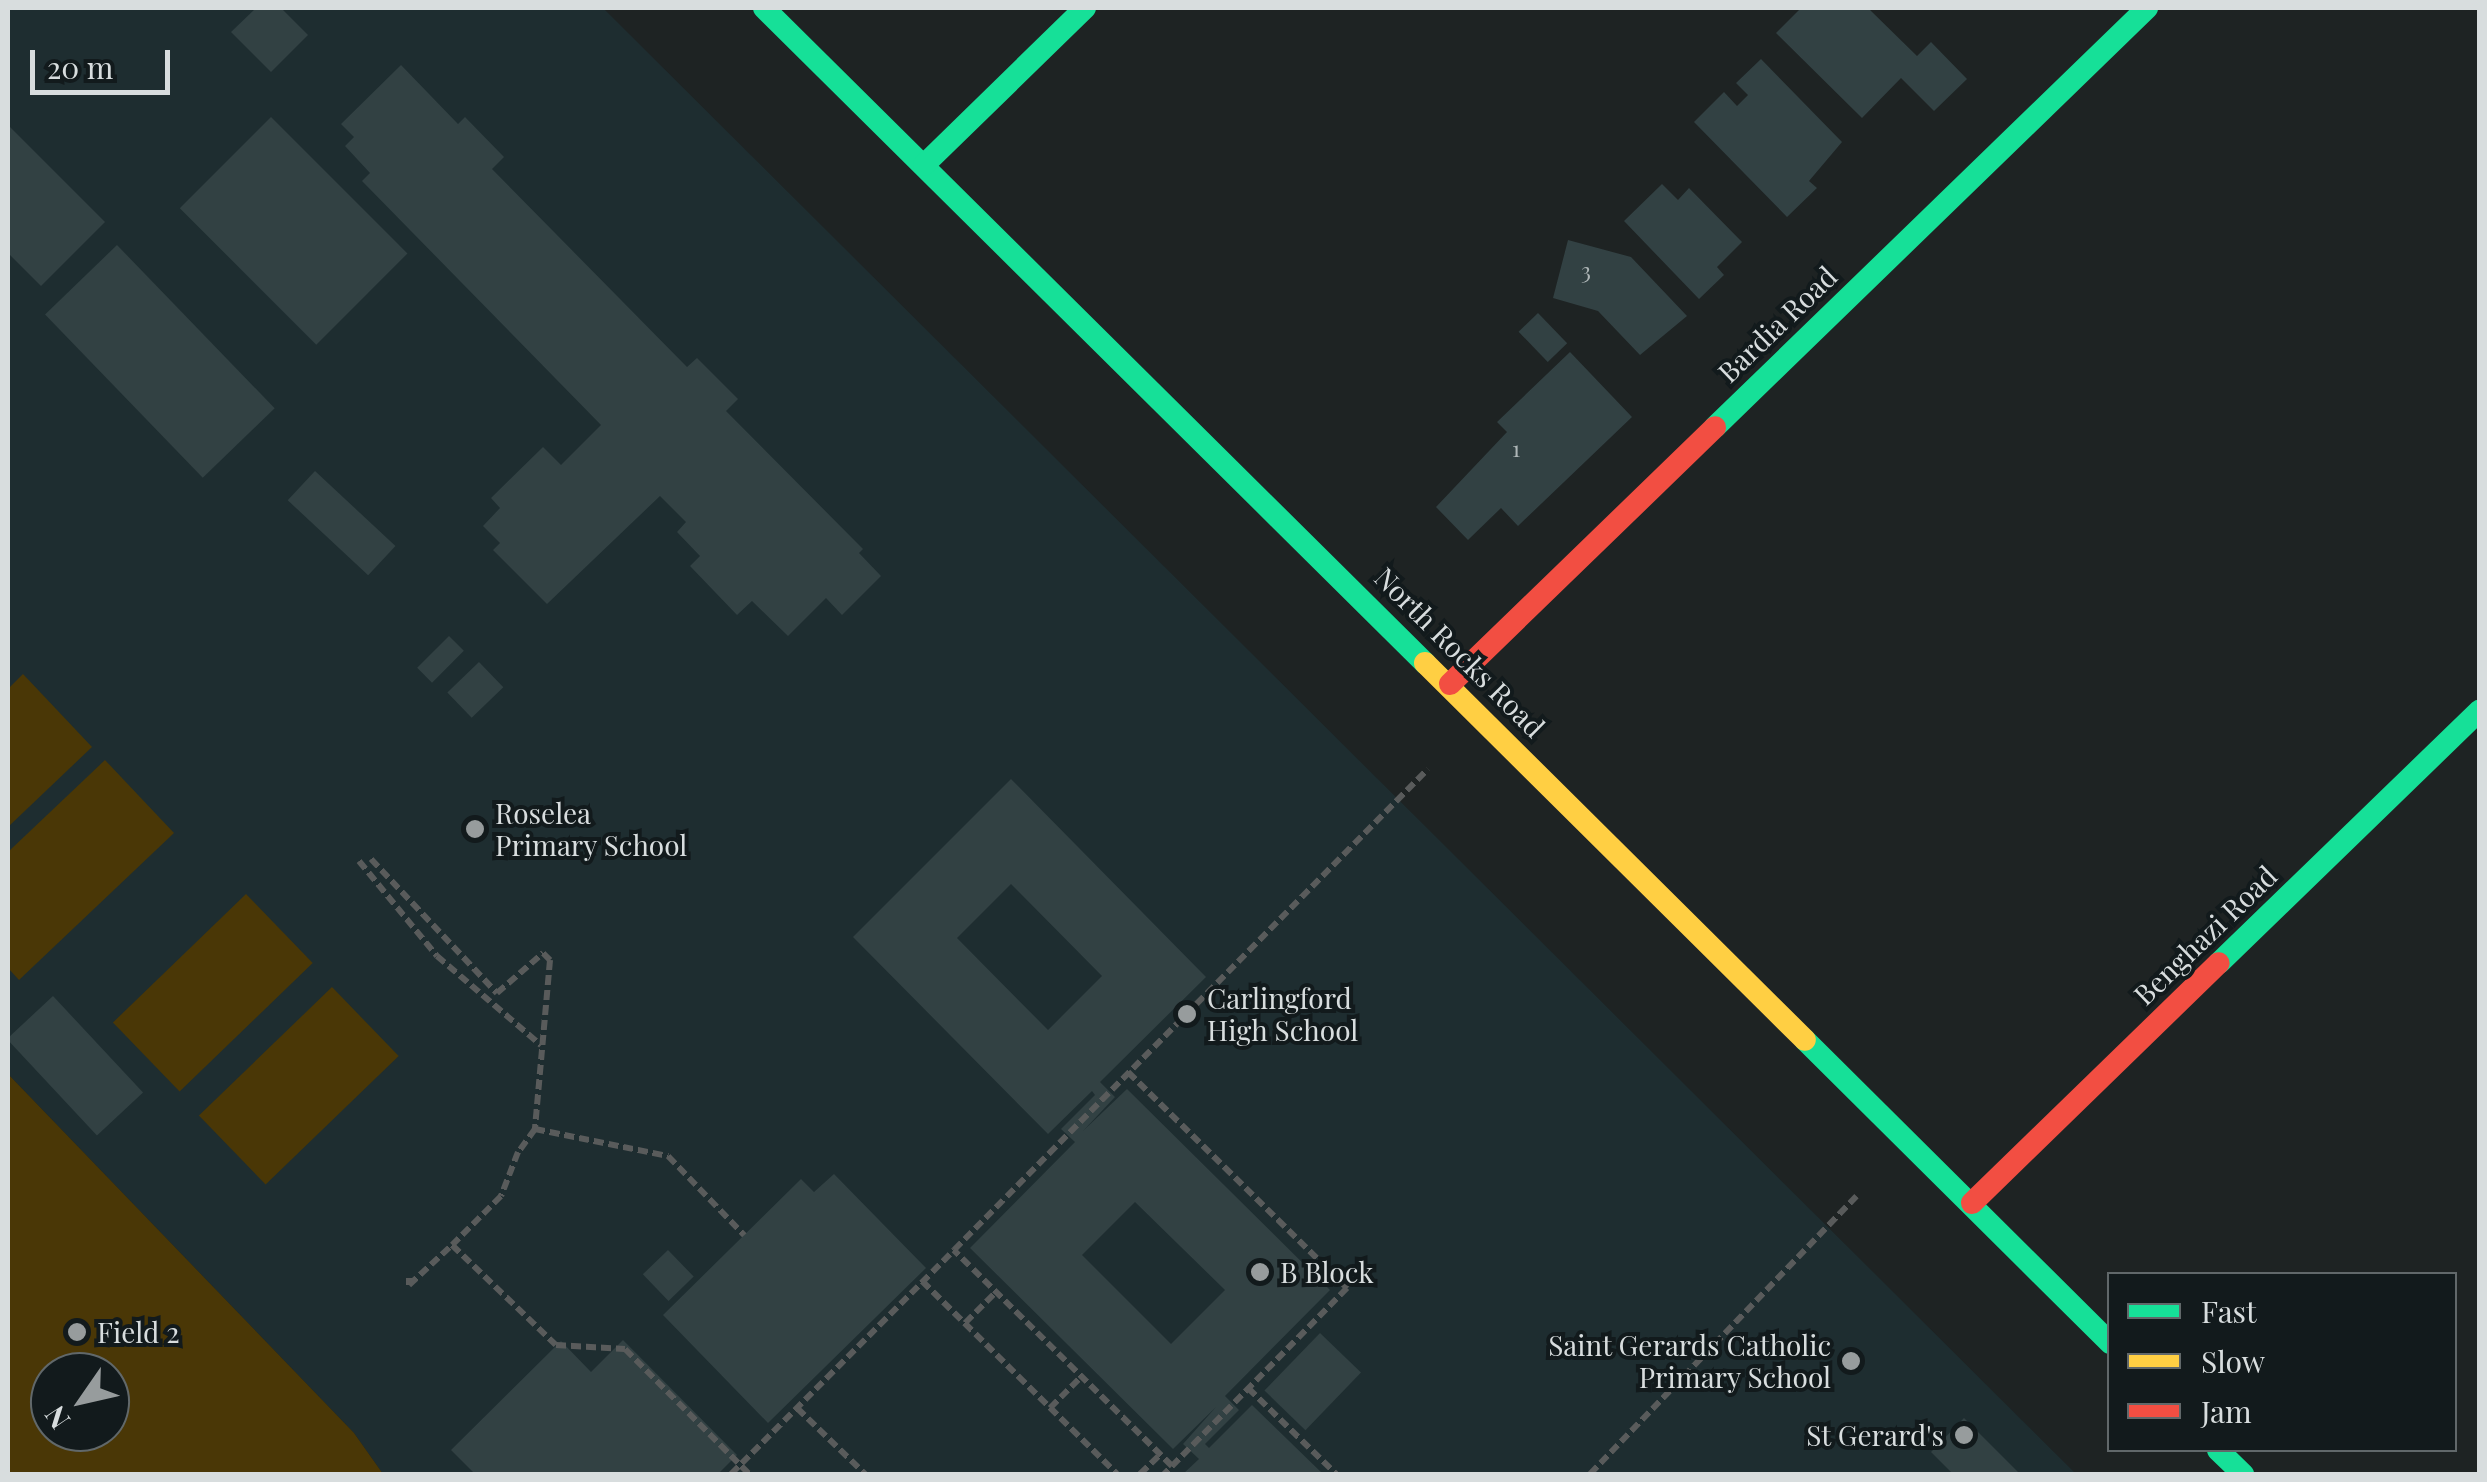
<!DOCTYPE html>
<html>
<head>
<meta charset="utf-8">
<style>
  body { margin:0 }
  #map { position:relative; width:2487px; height:1482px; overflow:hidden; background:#1e2323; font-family:"Playfair Display",serif }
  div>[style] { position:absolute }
  .built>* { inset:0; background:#1e2d30 }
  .green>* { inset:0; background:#4a3706; transform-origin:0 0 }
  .building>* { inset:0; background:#324143; transform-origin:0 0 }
  .path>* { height:6px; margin-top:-3px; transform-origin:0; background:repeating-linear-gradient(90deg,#595b5b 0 10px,transparent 0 15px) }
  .fast>* { height:22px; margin:-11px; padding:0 11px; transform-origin:11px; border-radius:11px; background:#16e098 }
  .slow>* { height:22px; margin:-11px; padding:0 11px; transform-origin:11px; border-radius:11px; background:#ffcf43 }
  .jam>* { height:22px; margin:-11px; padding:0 11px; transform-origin:11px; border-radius:11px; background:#f24e42 }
  .dots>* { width:28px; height:28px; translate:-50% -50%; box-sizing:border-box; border:5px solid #121a1c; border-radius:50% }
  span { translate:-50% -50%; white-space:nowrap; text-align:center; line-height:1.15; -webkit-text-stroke:8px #121a1c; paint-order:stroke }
  .number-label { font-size:22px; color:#aeb6b7 }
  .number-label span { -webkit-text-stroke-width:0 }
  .street-label { font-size:28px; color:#d8ddde }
  .poi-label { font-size:28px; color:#d8ddde }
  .left { translate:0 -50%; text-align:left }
  .right { translate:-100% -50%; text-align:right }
  .frame { position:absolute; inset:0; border:10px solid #d8ddde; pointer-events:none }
  .legend { position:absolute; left:2107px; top:1272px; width:350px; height:180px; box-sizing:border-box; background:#121a1c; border:2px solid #61686a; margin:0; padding:12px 18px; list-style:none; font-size:30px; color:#d8ddde }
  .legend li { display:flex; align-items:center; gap:20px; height:50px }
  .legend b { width:50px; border:2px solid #61686a }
  .north { position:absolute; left:30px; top:1352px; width:100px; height:100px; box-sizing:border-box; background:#121a1c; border:2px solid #61686a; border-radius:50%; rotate:236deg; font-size:28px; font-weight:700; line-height:40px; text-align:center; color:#d8ddde }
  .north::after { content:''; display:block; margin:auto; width:35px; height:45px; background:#979c9d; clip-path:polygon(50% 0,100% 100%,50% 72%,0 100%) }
  .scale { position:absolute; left:30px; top:50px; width:140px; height:45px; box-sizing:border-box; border:5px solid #d8ddde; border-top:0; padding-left:12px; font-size:30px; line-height:35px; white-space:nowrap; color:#d8ddde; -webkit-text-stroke:8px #121a1c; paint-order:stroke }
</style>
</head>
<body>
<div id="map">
  <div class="built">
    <i style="clip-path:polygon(8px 8px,603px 8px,2076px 1474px,383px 1474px,354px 1433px,8px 1074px)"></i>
  </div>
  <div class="green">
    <i style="clip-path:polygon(23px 674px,92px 747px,8px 827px,8px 689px)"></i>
    <i style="clip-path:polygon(105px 760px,174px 833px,19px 980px,8px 968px,8px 852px)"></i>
    <i style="left:246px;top:894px;width:96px;height:185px;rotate:46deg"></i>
    <i style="left:332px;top:987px;width:96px;height:185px;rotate:46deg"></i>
    <i style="clip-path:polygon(evenodd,8px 1074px,354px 1433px,383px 1474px,8px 1474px,8px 1074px,50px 1372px,110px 1372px,110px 1432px,50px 1432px,50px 1372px)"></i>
  </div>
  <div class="building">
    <i style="clip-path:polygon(256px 8px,281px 8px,308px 35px,271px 72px,231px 32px)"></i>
    <i style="clip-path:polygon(1801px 8px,1868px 8px,1917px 56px,1931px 42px,1967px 79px,1934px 111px,1901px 78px,1862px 118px,1776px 33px)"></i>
    <i style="clip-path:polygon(1761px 59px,1842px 142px,1809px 181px,1817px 188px,1787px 217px,1694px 122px,1724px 92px,1737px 106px,1748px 95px,1736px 83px)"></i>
    <i style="clip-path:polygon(401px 65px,458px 124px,465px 117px,504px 157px,492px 169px,687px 367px,697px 358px,738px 399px,726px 411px,863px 549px,859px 553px,881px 576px,842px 615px,826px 598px,788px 636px,752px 601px,737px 615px,690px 566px,700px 556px,677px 532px,686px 522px,660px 496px,547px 604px,493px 550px,500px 543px,483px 526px,500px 508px,491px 498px,543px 447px,561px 465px,601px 425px,362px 181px,370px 173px,345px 146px,354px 137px,341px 124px)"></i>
    <i style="left:271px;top:117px;width:193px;height:129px;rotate:45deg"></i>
    <i style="clip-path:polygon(8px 125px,105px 222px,41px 286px,8px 253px)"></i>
    <i style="clip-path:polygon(1662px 184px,1678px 200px,1689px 188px,1742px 242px,1717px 267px,1724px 275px,1699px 299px,1624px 221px)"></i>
    <i style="clip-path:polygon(1568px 240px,1631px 257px,1687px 316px,1640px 355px,1598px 311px,1553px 298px)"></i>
    <i style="left:117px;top:245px;width:227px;height:100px;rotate:46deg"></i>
    <i style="left:1538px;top:313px;width:42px;height:27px;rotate:46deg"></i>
    <i style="clip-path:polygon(1570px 352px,1632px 417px,1518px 526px,1501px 508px,1468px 540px,1436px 507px,1507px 432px,1497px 422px)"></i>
    <i style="left:315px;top:471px;width:110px;height:40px;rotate:43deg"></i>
    <i style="left:449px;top:636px;width:21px;height:45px;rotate:45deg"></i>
    <i style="left:479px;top:662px;width:35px;height:44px;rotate:46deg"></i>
    <i style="clip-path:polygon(evenodd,1011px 779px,1206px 977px,1100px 1082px,1115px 1097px,1083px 1131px,1127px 1089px,1330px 1290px,1225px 1396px,1239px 1410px,1205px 1444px,1209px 1448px,1252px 1405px,1323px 1474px,1183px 1474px,1199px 1459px,1183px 1444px,1216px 1407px,1173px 1449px,970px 1248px,1075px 1142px,1061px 1129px,1095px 1095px,1092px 1091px,1048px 1134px,853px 937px,1011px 779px,1011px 884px,1102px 976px,1048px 1030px,957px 938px,1011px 884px,1011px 779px,1135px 1202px,1225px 1290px,1171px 1344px,1082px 1255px,1135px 1202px)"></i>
    <i style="left:53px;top:996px;width:132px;height:63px;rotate:47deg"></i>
    <i style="clip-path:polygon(834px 1174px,926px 1268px,768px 1423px,663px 1315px,801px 1179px,814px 1192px)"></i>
    <i style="left:668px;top:1250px;width:37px;height:35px;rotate:46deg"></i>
    <i style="left:1320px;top:1333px;width:57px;height:80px;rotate:44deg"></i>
    <i style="clip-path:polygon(623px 1340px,737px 1455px,718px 1474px,475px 1474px,451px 1450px,561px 1341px,591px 1372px)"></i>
    <i style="clip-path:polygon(1964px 1418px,2020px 1474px,1953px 1474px,1931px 1452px)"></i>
  </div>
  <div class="path">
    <i style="left:371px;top:859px;width:184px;rotate:46.8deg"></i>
    <i style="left:497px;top:993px;width:61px;rotate:-41deg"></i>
    <i style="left:543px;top:953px;width:10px;rotate:45deg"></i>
    <i style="left:550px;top:960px;width:170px;rotate:95.1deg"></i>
    <i style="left:535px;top:1129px;width:29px;rotate:126deg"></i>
    <i style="left:518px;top:1152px;width:47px;rotate:111.1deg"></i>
    <i style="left:501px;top:1196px;width:69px;rotate:135deg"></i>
    <i style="left:359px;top:861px;width:123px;rotate:50.6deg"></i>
    <i style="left:437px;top:956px;width:137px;rotate:40.6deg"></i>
    <i style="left:1128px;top:1072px;width:308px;rotate:44.6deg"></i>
    <i style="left:1347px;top:1288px;width:261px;rotate:134.5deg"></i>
    <i style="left:535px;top:1129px;width:136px;rotate:11.5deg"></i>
    <i style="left:668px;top:1156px;width:110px;rotate:46.1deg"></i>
    <i style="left:409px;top:1278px;width:7px;rotate:90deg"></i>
    <i style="left:409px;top:1285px;width:59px;rotate:-42.9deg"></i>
    <i style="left:452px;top:1245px;width:144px;rotate:43.9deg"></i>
    <i style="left:556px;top:1345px;width:69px;rotate:3.3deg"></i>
    <i style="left:625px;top:1349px;width:176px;rotate:45.2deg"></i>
    <i style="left:922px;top:1281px;width:274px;rotate:44.7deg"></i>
    <i style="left:965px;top:1323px;width:44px;rotate:-45deg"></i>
    <i style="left:1248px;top:1388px;width:123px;rotate:44.3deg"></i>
    <i style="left:797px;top:1408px;width:95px;rotate:44.1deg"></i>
    <i style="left:1050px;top:1408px;width:45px;rotate:-45deg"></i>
    <i style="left:1172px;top:1466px;width:307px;rotate:-135.3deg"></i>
    <i style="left:954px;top:1250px;width:675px;rotate:-45.42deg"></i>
    <i style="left:731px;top:1474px;width:316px;rotate:-45.1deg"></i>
    <i style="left:1140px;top:1474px;width:29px;rotate:-44deg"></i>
    <i style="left:1590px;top:1474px;width:385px;rotate:-46.2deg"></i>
  </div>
  <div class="fast">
    <i style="left:764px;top:8px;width:931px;rotate:44.74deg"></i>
    <i style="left:924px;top:165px;width:225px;rotate:-44.3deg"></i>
    <i style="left:1715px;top:427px;width:602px;rotate:-44.12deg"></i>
    <i style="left:2219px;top:963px;width:363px;rotate:-44.1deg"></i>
    <i style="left:1805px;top:1040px;width:430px;rotate:44.8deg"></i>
    <i style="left:2218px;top:1450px;width:35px;rotate:44deg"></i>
  </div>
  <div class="slow">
    <i style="left:1425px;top:663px;width:535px;rotate:44.77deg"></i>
  </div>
  <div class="jam">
    <i style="left:1450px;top:684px;width:369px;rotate:-44.1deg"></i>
    <i style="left:1972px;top:1203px;width:344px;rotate:-44.2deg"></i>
  </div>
  <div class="dots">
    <i style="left:475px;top:829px;background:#979c9d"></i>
    <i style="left:1187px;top:1014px;background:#979c9d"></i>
    <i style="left:1260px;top:1272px;background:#979c9d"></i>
    <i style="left:77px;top:1332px;background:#979c9d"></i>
    <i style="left:1851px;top:1361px;background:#979c9d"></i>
    <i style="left:1964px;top:1435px;background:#979c9d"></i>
  </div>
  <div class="number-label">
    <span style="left:1586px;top:271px">3</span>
    <span style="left:1516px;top:449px">1</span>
  </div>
  <div class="street-label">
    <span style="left:1777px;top:324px;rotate:-44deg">Bardia Road</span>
    <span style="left:1460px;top:652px;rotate:45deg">North Rocks Road</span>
    <span style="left:2205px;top:935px;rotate:-44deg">Benghazi Road</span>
  </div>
  <div class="poi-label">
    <span class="left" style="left:495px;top:829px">Roselea<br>Primary School</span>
    <span class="left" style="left:1207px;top:1014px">Carlingford<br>High School</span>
    <span class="left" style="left:1280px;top:1272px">B Block</span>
    <span class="left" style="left:97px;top:1332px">Field 2</span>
    <span class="right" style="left:1831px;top:1361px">Saint Gerards Catholic<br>Primary School</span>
    <span class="right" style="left:1944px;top:1435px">St Gerard's</span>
  </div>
  <div class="frame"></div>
  <ul class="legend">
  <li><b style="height:12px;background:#16e098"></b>Fast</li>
  <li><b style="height:12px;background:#ffcf43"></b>Slow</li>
  <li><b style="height:12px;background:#f24e42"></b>Jam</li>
  </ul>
  <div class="north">N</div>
  <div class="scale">20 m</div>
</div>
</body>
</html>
